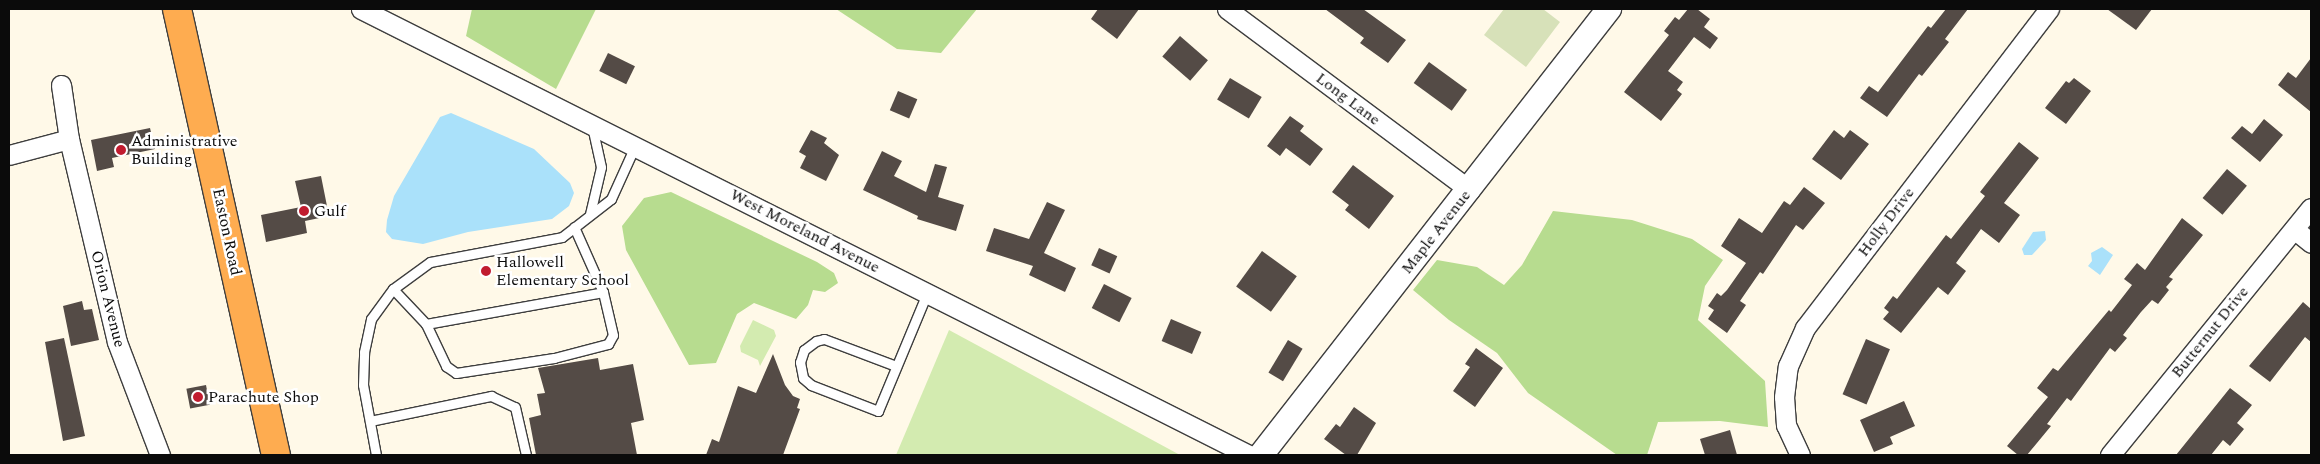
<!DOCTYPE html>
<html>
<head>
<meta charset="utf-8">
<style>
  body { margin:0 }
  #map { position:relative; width:2320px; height:464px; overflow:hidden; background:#fff9e8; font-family:Spectral,serif }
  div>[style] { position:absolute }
  .green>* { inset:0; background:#d3ebb0 }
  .forest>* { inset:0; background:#b7dc8f }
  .cemetery>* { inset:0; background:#d7e1b9 }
  .water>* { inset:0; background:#aae1fa }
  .building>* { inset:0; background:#544b46; transform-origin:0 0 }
  .roads { filter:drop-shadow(1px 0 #3e3e3e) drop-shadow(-1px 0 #3e3e3e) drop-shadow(0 1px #3e3e3e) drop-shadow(0 -1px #3e3e3e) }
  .service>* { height:9px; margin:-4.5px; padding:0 4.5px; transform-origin:4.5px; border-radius:4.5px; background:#fff }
  .minor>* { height:19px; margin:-9.5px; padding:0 9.5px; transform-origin:9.5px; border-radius:9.5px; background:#fff }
  .tertiary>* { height:24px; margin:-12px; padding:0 12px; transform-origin:12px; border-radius:12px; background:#fff }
  .trunk>* { height:28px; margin:-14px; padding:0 14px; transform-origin:14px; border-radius:14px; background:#feac50 }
  .dots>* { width:14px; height:14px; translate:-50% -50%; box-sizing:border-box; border:2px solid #fff; border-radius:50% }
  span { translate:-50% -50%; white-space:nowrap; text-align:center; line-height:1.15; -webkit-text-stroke:5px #fff; paint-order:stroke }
  .street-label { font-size:16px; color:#0b0b0b }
  .poi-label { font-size:16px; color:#0b0b0b }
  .left { translate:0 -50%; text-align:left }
  .frame { position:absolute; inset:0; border:10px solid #0b0b0b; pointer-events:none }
</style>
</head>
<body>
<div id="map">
  <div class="green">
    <i style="clip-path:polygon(753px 320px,774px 330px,776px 336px,760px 366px,758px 360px,741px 352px,740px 346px)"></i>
    <i style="clip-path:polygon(949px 330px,1180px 455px,896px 455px)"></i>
  </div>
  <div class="forest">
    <i style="clip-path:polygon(472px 9px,596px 9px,556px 89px,466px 36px)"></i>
    <i style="clip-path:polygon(836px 9px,977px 9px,941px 53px,897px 49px)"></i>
    <i style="clip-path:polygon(671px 192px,817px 262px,834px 273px,838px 283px,825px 292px,813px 290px,808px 305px,796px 319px,754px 303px,737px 314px,716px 363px,689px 365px,626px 250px,622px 226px,644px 198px)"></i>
    <i style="clip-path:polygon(1553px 211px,1632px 220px,1692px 239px,1723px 260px,1705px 286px,1698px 320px,1765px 381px,1768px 427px,1720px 421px,1658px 422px,1647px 455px,1617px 455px,1528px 393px,1497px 353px,1449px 320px,1413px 290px,1437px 260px,1477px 267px,1504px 285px,1522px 265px)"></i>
  </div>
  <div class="cemetery">
    <i style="clip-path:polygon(1504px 9px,1543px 9px,1560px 22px,1526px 67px,1484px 35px)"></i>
  </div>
  <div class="water">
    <i style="clip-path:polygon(451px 113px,534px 149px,570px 183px,574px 193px,569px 206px,552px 219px,468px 232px,423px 244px,392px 239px,386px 232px,387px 220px,394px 196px,440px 117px)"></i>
    <i style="clip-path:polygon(2045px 231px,2046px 240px,2032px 255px,2024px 255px,2022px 249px,2033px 232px)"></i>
    <i style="clip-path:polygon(2102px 247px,2113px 255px,2100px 275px,2088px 266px,2092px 261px,2091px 253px)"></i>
  </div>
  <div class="building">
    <i style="clip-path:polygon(1098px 9px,1139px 9px,1117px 39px,1091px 19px)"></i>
    <i style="clip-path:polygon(1325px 9px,1363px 9px,1406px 40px,1388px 63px,1360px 43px,1364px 38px)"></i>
    <i style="clip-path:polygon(1688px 9px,1697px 9px,1710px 19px,1704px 27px,1718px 38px,1710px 49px,1694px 37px,1668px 71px,1683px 82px,1677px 90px,1682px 94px,1661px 121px,1624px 92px,1669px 35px,1664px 31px,1675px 17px,1679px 20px)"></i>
    <i style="clip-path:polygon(1946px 9px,1968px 9px,1945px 39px,1949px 42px,1922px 76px,1919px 74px,1887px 117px,1860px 98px,1869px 86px,1878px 92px,1928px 26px,1931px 28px)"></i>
    <i style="clip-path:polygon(2107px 9px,2152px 9px,2136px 30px)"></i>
    <i style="left:1180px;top:36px;width:37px;height:27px;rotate:41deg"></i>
    <i style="left:608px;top:53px;width:30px;height:20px;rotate:26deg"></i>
    <i style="clip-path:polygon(2311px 58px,2311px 112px,2278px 85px,2288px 72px,2296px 78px)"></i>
    <i style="left:1429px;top:62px;width:47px;height:26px;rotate:36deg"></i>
    <i style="left:1230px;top:78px;width:37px;height:25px;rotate:31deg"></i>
    <i style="clip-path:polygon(2074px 78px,2091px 91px,2066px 124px,2045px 108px,2066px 81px,2069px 83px)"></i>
    <i style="left:898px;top:91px;width:21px;height:21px;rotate:23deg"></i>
    <i style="clip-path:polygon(1290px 116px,1304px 126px,1300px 131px,1323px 149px,1310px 166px,1286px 148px,1280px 156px,1267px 146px)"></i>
    <i style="clip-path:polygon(2264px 119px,2283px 135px,2260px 162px,2231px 138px,2242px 126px,2252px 134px)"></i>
    <i style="clip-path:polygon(150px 128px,155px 149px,112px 158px,114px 167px,97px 171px,91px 140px)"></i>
    <i style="clip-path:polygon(811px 130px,827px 138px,824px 143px,839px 155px,826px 181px,800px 168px,806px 156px,799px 152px)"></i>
    <i style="clip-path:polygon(1834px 130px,1844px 138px,1850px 130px,1869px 144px,1841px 180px,1812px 159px)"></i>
    <i style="clip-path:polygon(2019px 142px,2039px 158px,2004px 203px,2020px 215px,1999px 243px,1981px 229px,1956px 263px,1966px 271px,1948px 295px,1938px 287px,1901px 333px,1883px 319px,1889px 312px,1884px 308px,1893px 296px,1897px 299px,1946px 235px,1951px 239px,1985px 196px,1980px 192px)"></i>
    <i style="clip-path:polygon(882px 151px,902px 161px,894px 176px,926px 192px,935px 164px,947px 167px,938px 197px,964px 205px,956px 231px,917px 219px,918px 216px,863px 190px)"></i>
    <i style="clip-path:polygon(1353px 165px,1394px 196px,1369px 229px,1345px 210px,1349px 205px,1332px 192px)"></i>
    <i style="left:2227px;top:169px;width:26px;height:38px;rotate:40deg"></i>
    <i style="clip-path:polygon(321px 176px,329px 216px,305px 221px,307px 233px,266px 242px,261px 215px,301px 207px,295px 181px)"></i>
    <i style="clip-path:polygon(1804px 187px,1825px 203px,1803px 230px,1796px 225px,1763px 274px,1760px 272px,1740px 301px,1746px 305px,1727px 333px,1708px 319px,1714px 310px,1708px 306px,1717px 293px,1721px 296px,1727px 290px,1746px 263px,1721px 246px,1739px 218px,1762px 233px,1784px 201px,1790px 205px)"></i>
    <i style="clip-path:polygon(1047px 202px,1065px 210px,1044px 253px,1076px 268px,1065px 292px,1029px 275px,1033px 266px,986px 251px,994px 228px,1029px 239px)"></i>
    <i style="clip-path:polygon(2182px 218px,2203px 235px,2169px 277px,2173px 279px,2166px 287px,2169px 290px,2158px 304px,2152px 300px,2141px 312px,2123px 335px,2127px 338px,2115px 352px,2110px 348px,2071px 401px,2067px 398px,2047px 424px,2051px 426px,2027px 455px,2018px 455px,2007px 446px,2048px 397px,2037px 388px,2053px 368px,2058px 371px,2109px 310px,2111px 312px,2132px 285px,2124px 279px,2137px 263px,2145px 270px)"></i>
    <i style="left:1099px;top:248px;width:20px;height:19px;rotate:24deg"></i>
    <i style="left:1262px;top:251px;width:43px;height:44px;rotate:36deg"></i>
    <i style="left:1104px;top:284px;width:31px;height:27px;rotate:27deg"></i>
    <i style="clip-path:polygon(82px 301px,84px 310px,92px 309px,99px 340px,71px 346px,63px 306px)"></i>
    <i style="clip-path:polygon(2303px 302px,2311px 309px,2311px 342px,2305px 337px,2270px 382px,2249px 366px)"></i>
    <i style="left:1171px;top:319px;width:33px;height:24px;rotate:23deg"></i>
    <i style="clip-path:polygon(64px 338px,85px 436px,63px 441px,45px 342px)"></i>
    <i style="left:1866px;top:339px;width:26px;height:60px;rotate:23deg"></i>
    <i style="left:1288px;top:340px;width:17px;height:38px;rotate:31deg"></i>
    <i style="clip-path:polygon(1476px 348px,1503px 368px,1475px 407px,1453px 391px,1470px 367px,1465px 364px)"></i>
    <i style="clip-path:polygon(773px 354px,785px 385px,793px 396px,800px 399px,797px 408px,800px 409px,783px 455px,706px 455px,712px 439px,719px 442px,738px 386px,756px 393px)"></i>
    <i style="clip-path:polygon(598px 358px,600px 370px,633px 364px,644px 420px,631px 423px,637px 455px,536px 455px,529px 418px,541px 415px,537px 394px,545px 393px,538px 368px)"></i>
    <i style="left:206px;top:385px;width:20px;height:20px;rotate:79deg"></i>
    <i style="clip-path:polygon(2230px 388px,2252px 405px,2237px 423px,2244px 429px,2230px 446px,2223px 440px,2211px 455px,2176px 455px)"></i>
    <i style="clip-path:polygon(1904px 401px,1915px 426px,1890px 437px,1893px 444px,1874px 452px,1860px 420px)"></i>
    <i style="clip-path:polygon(1354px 407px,1376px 423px,1357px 455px,1346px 455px,1324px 439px,1336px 424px,1340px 427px)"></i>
    <i style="clip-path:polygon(1730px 430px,1737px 455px,1705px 455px,1700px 439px)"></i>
  </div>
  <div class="roads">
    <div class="service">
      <i style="left:590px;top:214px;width:48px;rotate:-76.8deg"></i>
      <i style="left:601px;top:167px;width:42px;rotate:-102.4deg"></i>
      <i style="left:393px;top:289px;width:48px;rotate:46.7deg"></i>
      <i style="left:426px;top:324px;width:180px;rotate:-10.2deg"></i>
      <i style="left:603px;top:292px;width:71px;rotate:-114deg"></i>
      <i style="left:426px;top:324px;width:47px;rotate:64.5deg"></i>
      <i style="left:446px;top:366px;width:12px;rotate:35deg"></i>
      <i style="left:456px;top:373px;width:99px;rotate:-8.7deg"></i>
      <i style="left:554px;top:358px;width:56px;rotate:-14.5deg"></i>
      <i style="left:608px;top:344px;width:10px;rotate:-61deg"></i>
      <i style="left:613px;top:335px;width:44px;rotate:-103.1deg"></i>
      <i style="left:896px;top:366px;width:77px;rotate:-159.4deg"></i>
      <i style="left:824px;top:339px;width:8px;rotate:166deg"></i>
      <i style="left:816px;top:341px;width:15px;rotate:143deg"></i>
      <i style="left:804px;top:350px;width:13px;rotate:108deg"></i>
      <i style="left:800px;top:362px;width:16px;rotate:79deg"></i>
      <i style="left:803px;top:378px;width:11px;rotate:41deg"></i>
      <i style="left:811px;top:385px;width:72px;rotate:21.2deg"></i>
      <i style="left:878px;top:411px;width:128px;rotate:-67.4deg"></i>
      <i style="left:370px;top:421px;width:124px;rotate:-11.7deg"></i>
      <i style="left:491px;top:396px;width:26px;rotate:25deg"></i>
      <i style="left:515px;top:407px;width:49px;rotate:77.1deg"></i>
      <i style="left:376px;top:455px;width:71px;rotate:-100.5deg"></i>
      <i style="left:363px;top:385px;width:33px;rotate:-88deg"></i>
      <i style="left:364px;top:352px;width:34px;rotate:-78deg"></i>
      <i style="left:371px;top:319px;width:37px;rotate:-54deg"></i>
      <i style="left:393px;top:289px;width:46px;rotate:-36.1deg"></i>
      <i style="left:430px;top:262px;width:134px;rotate:-10.7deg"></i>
      <i style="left:562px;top:237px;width:62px;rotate:-37.8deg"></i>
      <i style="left:611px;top:199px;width:58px;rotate:-65.6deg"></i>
    </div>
    <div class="minor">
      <i style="left:361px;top:9px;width:994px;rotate:26.67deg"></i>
      <i style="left:1227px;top:9px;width:303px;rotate:36.7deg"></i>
      <i style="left:61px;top:85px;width:55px;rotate:81.6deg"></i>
      <i style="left:69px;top:139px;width:209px;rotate:76.7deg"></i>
      <i style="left:117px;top:342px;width:121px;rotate:69.2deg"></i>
      <i style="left:9px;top:155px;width:62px;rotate:-14.9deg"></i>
      <i style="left:2294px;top:229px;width:22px;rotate:39deg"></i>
      <i style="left:1800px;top:455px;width:33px;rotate:-115deg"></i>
      <i style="left:1786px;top:425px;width:28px;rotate:-94deg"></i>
      <i style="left:1784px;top:397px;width:31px;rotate:-83deg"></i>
      <i style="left:1788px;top:366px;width:42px;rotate:-65.9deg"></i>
      <i style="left:1805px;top:328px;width:402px;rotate:-52.6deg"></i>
      <i style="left:2110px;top:455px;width:318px;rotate:-50.9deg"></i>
    </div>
    <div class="tertiary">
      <i style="left:1261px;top:455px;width:566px;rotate:-52.04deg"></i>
    </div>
    <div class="trunk">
      <i style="left:177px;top:9px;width:457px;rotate:77.5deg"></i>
    </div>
  </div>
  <div class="dots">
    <i style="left:121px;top:150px;background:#c11c2f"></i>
    <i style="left:304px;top:211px;background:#c11c2f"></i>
    <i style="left:486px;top:271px;background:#c11c2f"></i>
    <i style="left:198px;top:397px;background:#c11c2f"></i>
  </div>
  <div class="street-label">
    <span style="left:1348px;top:99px;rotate:37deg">Long Lane</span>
    <span style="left:1886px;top:222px;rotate:-53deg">Holly Drive</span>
    <span style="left:805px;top:231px;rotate:27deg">West Moreland Avenue</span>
    <span style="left:227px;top:232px;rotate:78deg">Easton Road</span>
    <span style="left:1436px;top:232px;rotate:-52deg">Maple Avenue</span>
    <span style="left:108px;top:299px;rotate:76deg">Orion Avenue</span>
    <span style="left:2210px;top:332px;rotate:-51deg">Butternut Drive</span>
  </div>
  <div class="poi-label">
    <span class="left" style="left:131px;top:150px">Administrative<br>Building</span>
    <span class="left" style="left:314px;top:211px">Gulf</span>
    <span class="left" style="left:496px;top:271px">Hallowell<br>Elementary School</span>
    <span class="left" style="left:208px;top:397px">Parachute Shop</span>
  </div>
  <div class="frame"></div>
</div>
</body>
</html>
